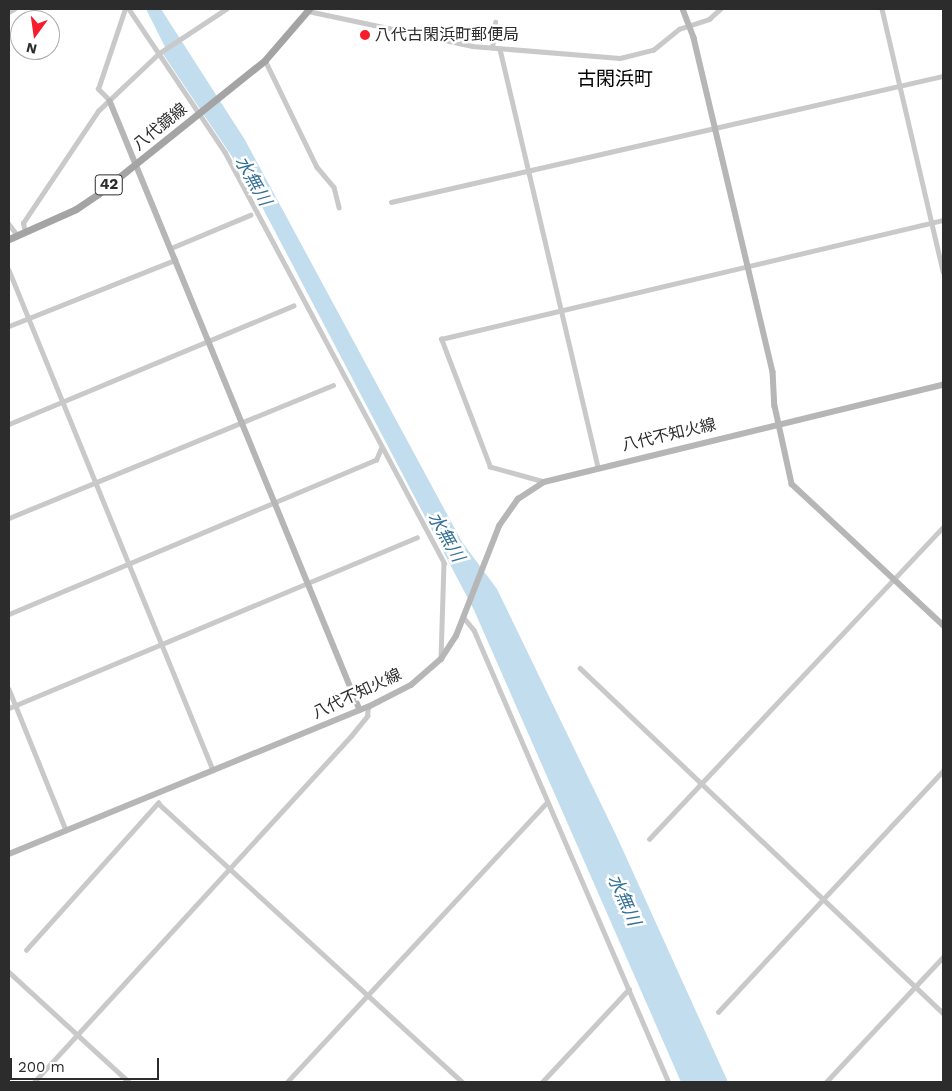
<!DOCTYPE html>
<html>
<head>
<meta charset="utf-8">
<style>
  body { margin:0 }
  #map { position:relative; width:952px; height:1091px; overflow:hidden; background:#fff; font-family:"Work Sans","Noto Sans JP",sans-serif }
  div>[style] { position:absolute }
  .water>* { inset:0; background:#c1ddee }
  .street>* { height:4.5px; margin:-2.25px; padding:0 2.25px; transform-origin:2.25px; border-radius:2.25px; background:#c9c9c9 }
  .secondary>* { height:5.5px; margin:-2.75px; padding:0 2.75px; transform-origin:2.75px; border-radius:2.75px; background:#b6b6b6 }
  .primary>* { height:7px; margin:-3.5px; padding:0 3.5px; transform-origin:3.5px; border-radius:3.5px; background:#a4a4a4 }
  .dots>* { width:14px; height:14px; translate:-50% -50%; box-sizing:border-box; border:2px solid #fff; border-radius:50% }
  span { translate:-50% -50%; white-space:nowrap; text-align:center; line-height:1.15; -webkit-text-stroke:5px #fff; paint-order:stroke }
  .shield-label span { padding:1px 4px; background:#fff; border:1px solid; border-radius:4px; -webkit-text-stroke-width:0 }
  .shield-label { font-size:15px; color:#2c2c2c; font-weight:700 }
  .poi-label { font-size:16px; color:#2c2c2c }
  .left { translate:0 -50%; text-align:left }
  .street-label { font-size:16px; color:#2c2c2c }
  .water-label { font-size:18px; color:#337095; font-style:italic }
  .quarter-label { font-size:19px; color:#000 }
  .frame { position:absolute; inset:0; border:10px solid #2c2c2c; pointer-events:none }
  .north { position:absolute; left:10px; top:10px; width:50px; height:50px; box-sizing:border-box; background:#fff; border:1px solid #ababab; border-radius:50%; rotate:194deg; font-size:14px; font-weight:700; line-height:20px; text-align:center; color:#2c2c2c }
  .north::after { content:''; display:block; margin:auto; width:18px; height:22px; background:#f71b2c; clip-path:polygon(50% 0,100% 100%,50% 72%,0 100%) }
  .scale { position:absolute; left:10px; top:1058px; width:149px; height:22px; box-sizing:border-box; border:2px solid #2c2c2c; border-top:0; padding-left:6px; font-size:15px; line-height:18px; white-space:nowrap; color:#2c2c2c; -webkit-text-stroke:4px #fff; paint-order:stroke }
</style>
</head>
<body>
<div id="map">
  <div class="water">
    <i style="clip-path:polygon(146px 9px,161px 9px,245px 140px,462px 542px,497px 589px,617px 837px,728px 1082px,681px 1082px,474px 610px,249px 182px,163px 54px,167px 51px)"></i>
  </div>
  <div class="street">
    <i style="left:129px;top:9px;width:172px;rotate:56.1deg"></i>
    <i style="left:225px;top:152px;width:466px;rotate:61.9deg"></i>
    <i style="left:444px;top:563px;width:96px;rotate:91.8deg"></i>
    <i style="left:882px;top:9px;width:270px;rotate:76.9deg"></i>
    <i style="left:308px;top:11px;width:168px;rotate:12deg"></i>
    <i style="left:472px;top:46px;width:148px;rotate:4.6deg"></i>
    <i style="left:620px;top:58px;width:34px;rotate:-14deg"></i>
    <i style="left:653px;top:50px;width:33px;rotate:-39deg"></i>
    <i style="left:679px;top:29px;width:32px;rotate:-18deg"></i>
    <i style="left:709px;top:19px;width:15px;rotate:-42deg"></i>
    <i style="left:9px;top:12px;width:6px;rotate:-31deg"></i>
    <i style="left:492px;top:48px;width:26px;rotate:-83deg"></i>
    <i style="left:500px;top:49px;width:428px;rotate:76.8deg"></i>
    <i style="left:265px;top:60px;width:119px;rotate:64.1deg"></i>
    <i style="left:317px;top:167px;width:26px;rotate:50deg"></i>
    <i style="left:334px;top:187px;width:21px;rotate:76deg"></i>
    <i style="left:110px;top:101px;width:17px;rotate:-135deg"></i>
    <i style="left:98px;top:89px;width:84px;rotate:-71.4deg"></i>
    <i style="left:391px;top:202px;width:566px;rotate:-12.86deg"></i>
    <i style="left:9px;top:224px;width:15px;rotate:53deg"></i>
    <i style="left:25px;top:232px;width:9px;rotate:-103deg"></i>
    <i style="left:23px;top:223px;width:135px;rotate:-56.2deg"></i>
    <i style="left:98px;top:111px;width:83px;rotate:-43.5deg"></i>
    <i style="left:158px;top:54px;width:82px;rotate:-33.5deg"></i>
    <i style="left:171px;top:248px;width:86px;rotate:-22.7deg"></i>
    <i style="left:9px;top:270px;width:540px;rotate:67.8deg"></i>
    <i style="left:9px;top:326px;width:179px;rotate:-21.7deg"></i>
    <i style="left:9px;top:424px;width:308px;rotate:-22.6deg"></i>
    <i style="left:544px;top:482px;width:56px;rotate:-164.5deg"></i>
    <i style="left:490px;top:467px;width:137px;rotate:-110.9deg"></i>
    <i style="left:441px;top:339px;width:516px;rotate:-13.34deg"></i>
    <i style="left:9px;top:518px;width:350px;rotate:-22.3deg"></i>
    <i style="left:9px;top:614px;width:398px;rotate:-22.8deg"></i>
    <i style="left:376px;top:460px;width:13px;rotate:-67deg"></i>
    <i style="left:464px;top:618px;width:16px;rotate:50deg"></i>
    <i style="left:474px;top:630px;width:492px;rotate:66.7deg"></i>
    <i style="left:580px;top:668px;width:501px;rotate:43.54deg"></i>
    <i style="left:9px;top:689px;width:152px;rotate:68deg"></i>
    <i style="left:9px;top:708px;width:442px;rotate:-22.7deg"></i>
    <i style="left:649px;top:839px;width:429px;rotate:-46.7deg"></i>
    <i style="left:26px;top:950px;width:198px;rotate:-48.1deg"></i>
    <i style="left:158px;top:803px;width:413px;rotate:42.5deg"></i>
    <i style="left:9px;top:972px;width:163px;rotate:42.5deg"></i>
    <i style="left:718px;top:1012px;width:330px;rotate:-47deg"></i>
    <i style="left:34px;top:1082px;width:469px;rotate:-47.5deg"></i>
    <i style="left:351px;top:736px;width:26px;rotate:-51deg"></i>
    <i style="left:367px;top:716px;width:9px;rotate:-84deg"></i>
    <i style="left:287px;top:1082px;width:382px;rotate:-47.1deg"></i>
    <i style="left:542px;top:1082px;width:127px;rotate:-46.9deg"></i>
    <i style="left:826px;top:1082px;width:171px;rotate:-46.9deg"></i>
  </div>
  <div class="secondary">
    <i style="left:683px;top:9px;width:31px;rotate:69deg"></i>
    <i style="left:694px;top:38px;width:343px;rotate:76.7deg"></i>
    <i style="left:773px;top:372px;width:34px;rotate:87deg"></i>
    <i style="left:775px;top:406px;width:80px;rotate:77.7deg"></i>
    <i style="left:792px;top:484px;width:207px;rotate:43deg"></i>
    <i style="left:110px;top:101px;width:658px;rotate:67.68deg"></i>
    <i style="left:9px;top:854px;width:388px;rotate:-22.3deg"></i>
    <i style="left:368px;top:707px;width:48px;rotate:-27.1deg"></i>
    <i style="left:411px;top:685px;width:40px;rotate:-41deg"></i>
    <i style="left:441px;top:659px;width:27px;rotate:-57deg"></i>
    <i style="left:456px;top:636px;width:118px;rotate:-68.6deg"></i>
    <i style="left:499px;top:526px;width:33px;rotate:-55deg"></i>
    <i style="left:518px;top:499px;width:31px;rotate:-33deg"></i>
    <i style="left:544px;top:482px;width:411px;rotate:-13.7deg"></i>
  </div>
  <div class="primary">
    <i style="left:9px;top:239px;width:73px;rotate:-24.1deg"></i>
    <i style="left:76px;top:209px;width:27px;rotate:-34deg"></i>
    <i style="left:98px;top:194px;width:214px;rotate:-38.7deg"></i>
    <i style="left:265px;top:60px;width:67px;rotate:-49.2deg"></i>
  </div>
  <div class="dots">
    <i style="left:365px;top:35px;background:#f71b2c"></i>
  </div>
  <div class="shield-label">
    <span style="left:109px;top:185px">42</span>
  </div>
  <div class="poi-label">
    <span class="left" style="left:375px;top:35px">八代古閑浜町郵便局</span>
  </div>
  <div class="street-label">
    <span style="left:160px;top:127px;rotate:-39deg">八代鏡線</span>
    <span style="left:669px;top:435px;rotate:-13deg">八代不知火線</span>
    <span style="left:357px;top:694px;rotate:-25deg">八代不知火線</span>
  </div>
  <div class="water-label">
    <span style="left:253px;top:181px;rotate:60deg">水無川</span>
    <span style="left:446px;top:537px;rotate:60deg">水無川</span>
    <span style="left:624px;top:900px;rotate:66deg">水無川</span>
  </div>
  <div class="quarter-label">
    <span style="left:615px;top:79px">古閑浜町</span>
  </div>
  <div class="frame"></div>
  <div class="north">N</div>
  <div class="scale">200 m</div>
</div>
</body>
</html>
